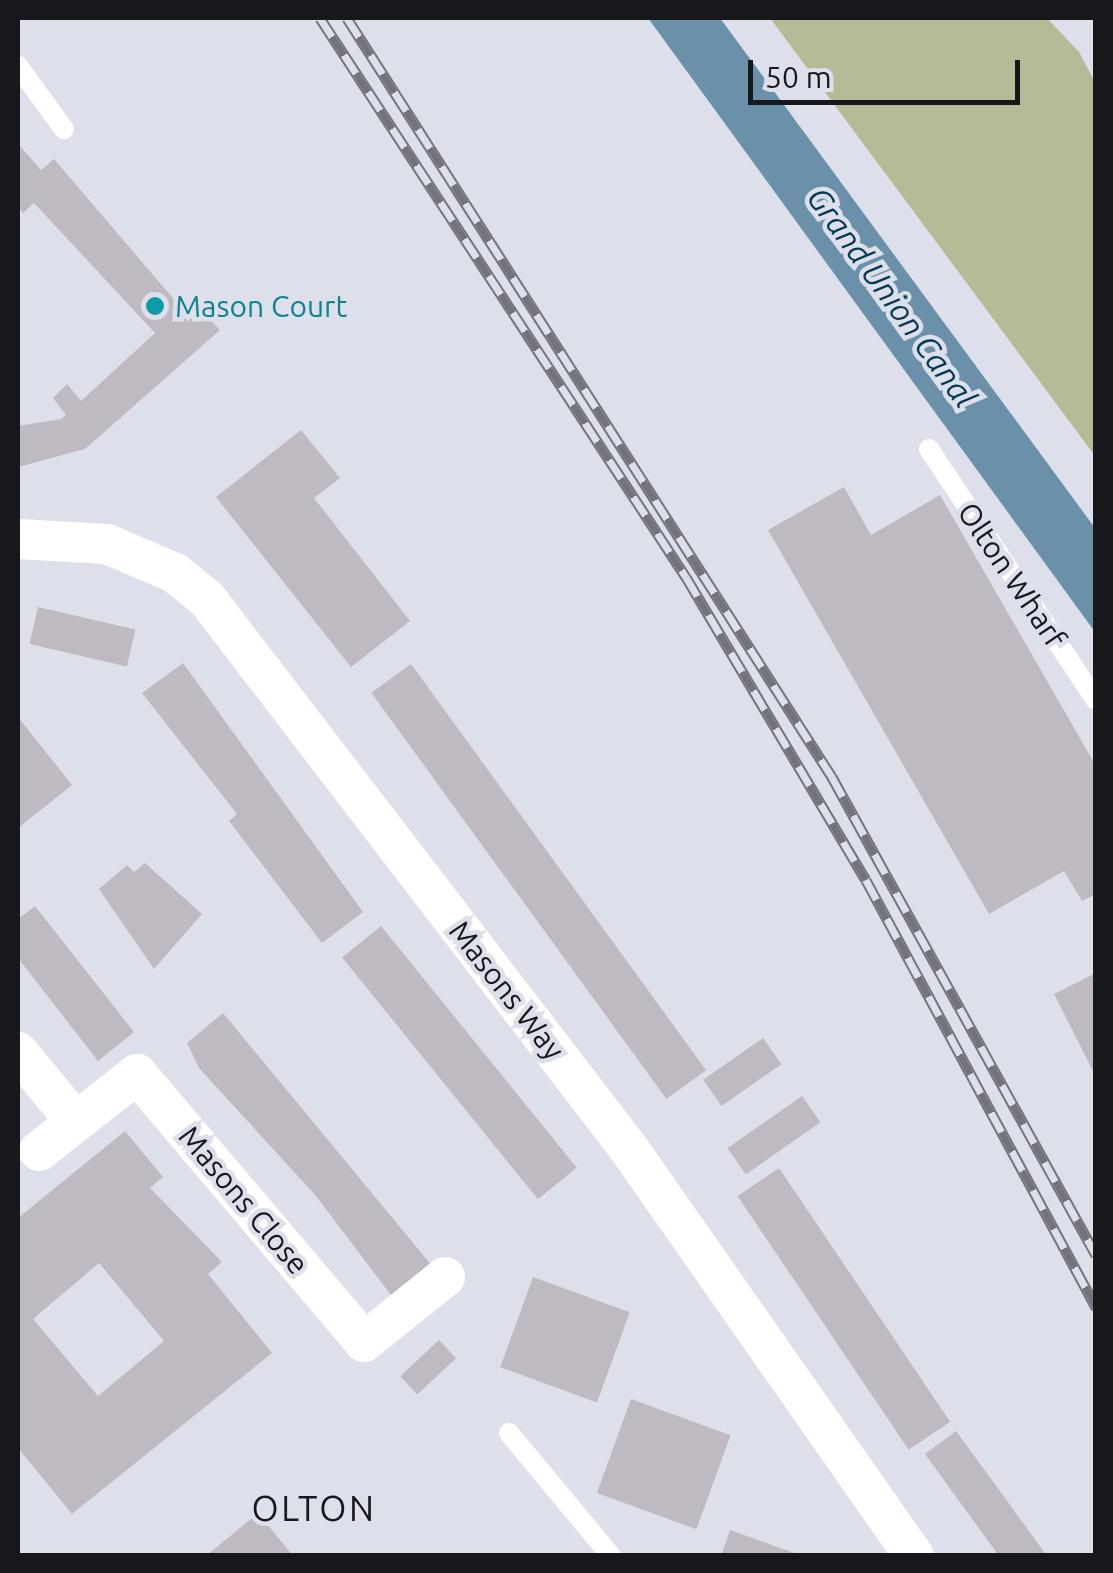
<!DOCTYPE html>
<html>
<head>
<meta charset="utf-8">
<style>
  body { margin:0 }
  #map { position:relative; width:1113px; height:1573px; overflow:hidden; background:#dde0ea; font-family:Ubuntu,sans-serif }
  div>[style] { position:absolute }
  .green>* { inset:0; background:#b6ba96 }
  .water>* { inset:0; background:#6b91aa }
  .building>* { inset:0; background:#bfb9c1; transform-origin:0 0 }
  .lane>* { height:20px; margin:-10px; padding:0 10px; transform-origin:10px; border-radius:10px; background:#fff }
  .street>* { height:40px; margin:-20px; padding:0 20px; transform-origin:20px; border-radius:20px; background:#fff }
  .rail>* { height:11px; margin-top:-5.5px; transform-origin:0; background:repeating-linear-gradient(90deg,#dde0ea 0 22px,#72747a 0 44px); box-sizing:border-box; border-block:2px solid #72747a }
  .dots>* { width:28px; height:28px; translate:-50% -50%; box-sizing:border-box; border:5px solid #dde0ea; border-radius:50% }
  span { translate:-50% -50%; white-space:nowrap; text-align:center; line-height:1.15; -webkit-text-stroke:9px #dde0ea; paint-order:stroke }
  .culture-label { font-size:30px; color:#0d838f }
  .left { translate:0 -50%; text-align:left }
  .street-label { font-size:30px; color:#17181b }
  .water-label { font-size:32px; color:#053a54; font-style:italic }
  .quarter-label { font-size:35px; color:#17181b; letter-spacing:2.5px }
  .frame { position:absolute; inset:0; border:20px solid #17181b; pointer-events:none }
  .scale { position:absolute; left:748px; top:60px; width:272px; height:45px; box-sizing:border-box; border:5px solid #17181b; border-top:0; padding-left:12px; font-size:30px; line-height:35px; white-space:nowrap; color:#17181b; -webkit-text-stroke:8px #dde0ea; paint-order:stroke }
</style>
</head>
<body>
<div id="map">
  <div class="green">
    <i style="clip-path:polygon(770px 18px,1047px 18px,1079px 52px,1096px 84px,1095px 456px)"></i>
  </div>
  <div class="water">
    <i style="clip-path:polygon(648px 18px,720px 18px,1095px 528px,1095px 632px)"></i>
  </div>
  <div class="building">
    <i style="clip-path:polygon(18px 144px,41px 170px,54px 159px,183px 310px,194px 303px,220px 330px,85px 449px,18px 467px,18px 426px,61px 419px,66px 415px,53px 398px,67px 384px,81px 401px,155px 333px,34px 203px,23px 213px,18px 207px)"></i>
    <i style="clip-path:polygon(301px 430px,340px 478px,314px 498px,410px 621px,351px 667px,216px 497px)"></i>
    <i style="clip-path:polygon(844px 487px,871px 535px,940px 495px,1096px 766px,1096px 894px,1082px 901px,1064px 871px,989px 914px,768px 530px)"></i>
    <i style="left:38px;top:607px;width:100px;height:38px;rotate:13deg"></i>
    <i style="clip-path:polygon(183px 663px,363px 912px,322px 943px,229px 821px,237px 814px,142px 693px)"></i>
    <i style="left:411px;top:664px;width:502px;height:49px;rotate:54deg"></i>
    <i style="clip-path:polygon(18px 717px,72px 785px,18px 828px)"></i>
    <i style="clip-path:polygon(145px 863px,202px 914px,154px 969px,99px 889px,127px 865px,134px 872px)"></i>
    <i style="clip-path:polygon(35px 906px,134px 1032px,98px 1061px,18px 958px,18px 919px)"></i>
    <i style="left:381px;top:926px;width:311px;height:50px;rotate:51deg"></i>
    <i style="clip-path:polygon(1096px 973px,1096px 1077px,1054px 994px)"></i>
    <i style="clip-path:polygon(223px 1013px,433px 1267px,394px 1299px,316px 1196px,199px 1068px,187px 1043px)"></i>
    <i style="left:763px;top:1038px;width:32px;height:73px;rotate:55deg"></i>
    <i style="left:802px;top:1096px;width:32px;height:91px;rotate:55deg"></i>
    <i style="clip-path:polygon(evenodd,125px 1131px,163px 1177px,150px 1188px,222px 1262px,208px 1274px,272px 1353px,72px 1514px,18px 1448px,18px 1218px,125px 1131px,99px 1263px,164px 1341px,98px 1396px,33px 1319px,99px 1263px)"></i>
    <i style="left:779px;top:1168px;width:306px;height:50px;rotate:56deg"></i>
    <i style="left:533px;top:1277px;width:103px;height:96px;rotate:20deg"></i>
    <i style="left:439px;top:1340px;width:25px;height:53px;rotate:47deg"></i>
    <i style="left:631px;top:1399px;width:106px;height:100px;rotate:20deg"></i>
    <i style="clip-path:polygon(956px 1431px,1013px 1509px,1047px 1556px,999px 1556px,925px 1454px)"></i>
    <i style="clip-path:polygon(258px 1513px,293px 1556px,206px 1556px)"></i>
    <i style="clip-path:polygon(730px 1530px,800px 1555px,800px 1556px,721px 1556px)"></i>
  </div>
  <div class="lane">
    <i style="left:18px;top:66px;width:78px;rotate:53.9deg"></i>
    <i style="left:929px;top:449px;width:301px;rotate:56.4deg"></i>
    <i style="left:509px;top:1433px;width:160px;rotate:50.3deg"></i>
  </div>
  <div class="street">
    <i style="left:18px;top:539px;width:89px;rotate:3.2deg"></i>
    <i style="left:107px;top:544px;width:74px;rotate:23.1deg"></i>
    <i style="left:175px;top:573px;width:41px;rotate:39.1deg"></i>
    <i style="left:207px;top:599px;width:693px;rotate:52.5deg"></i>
    <i style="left:629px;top:1149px;width:497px;rotate:55deg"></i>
    <i style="left:18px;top:1052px;width:89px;rotate:50.4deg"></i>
    <i style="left:39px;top:1151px;width:125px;rotate:-38.2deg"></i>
    <i style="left:137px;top:1074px;width:351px;rotate:49.7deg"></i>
    <i style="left:364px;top:1342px;width:104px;rotate:-38.7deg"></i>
  </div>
  <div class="rail">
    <i style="left:320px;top:18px;width:668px;rotate:56.79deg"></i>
    <i style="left:686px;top:577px;width:352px;rotate:59.3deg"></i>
    <i style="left:866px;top:880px;width:486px;rotate:61.7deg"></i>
    <i style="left:347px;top:18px;width:901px;rotate:57.42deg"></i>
    <i style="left:832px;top:777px;width:546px;rotate:61.09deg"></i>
  </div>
  <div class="dots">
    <i style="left:155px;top:306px;background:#0f9aa8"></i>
  </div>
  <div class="culture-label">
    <span class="left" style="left:175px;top:306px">Mason Court</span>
  </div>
  <div class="street-label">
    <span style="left:1012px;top:575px;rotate:56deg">Olton Wharf</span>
    <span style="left:507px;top:990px;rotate:52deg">Masons Way</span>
    <span style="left:244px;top:1200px;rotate:50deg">Masons Close</span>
  </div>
  <div class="water-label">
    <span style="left:892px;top:297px;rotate:54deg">Grand Union Canal</span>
  </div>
  <div class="quarter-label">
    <span style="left:314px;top:1508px">OLTON</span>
  </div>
  <div class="frame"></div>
  <div class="scale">50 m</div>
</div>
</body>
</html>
